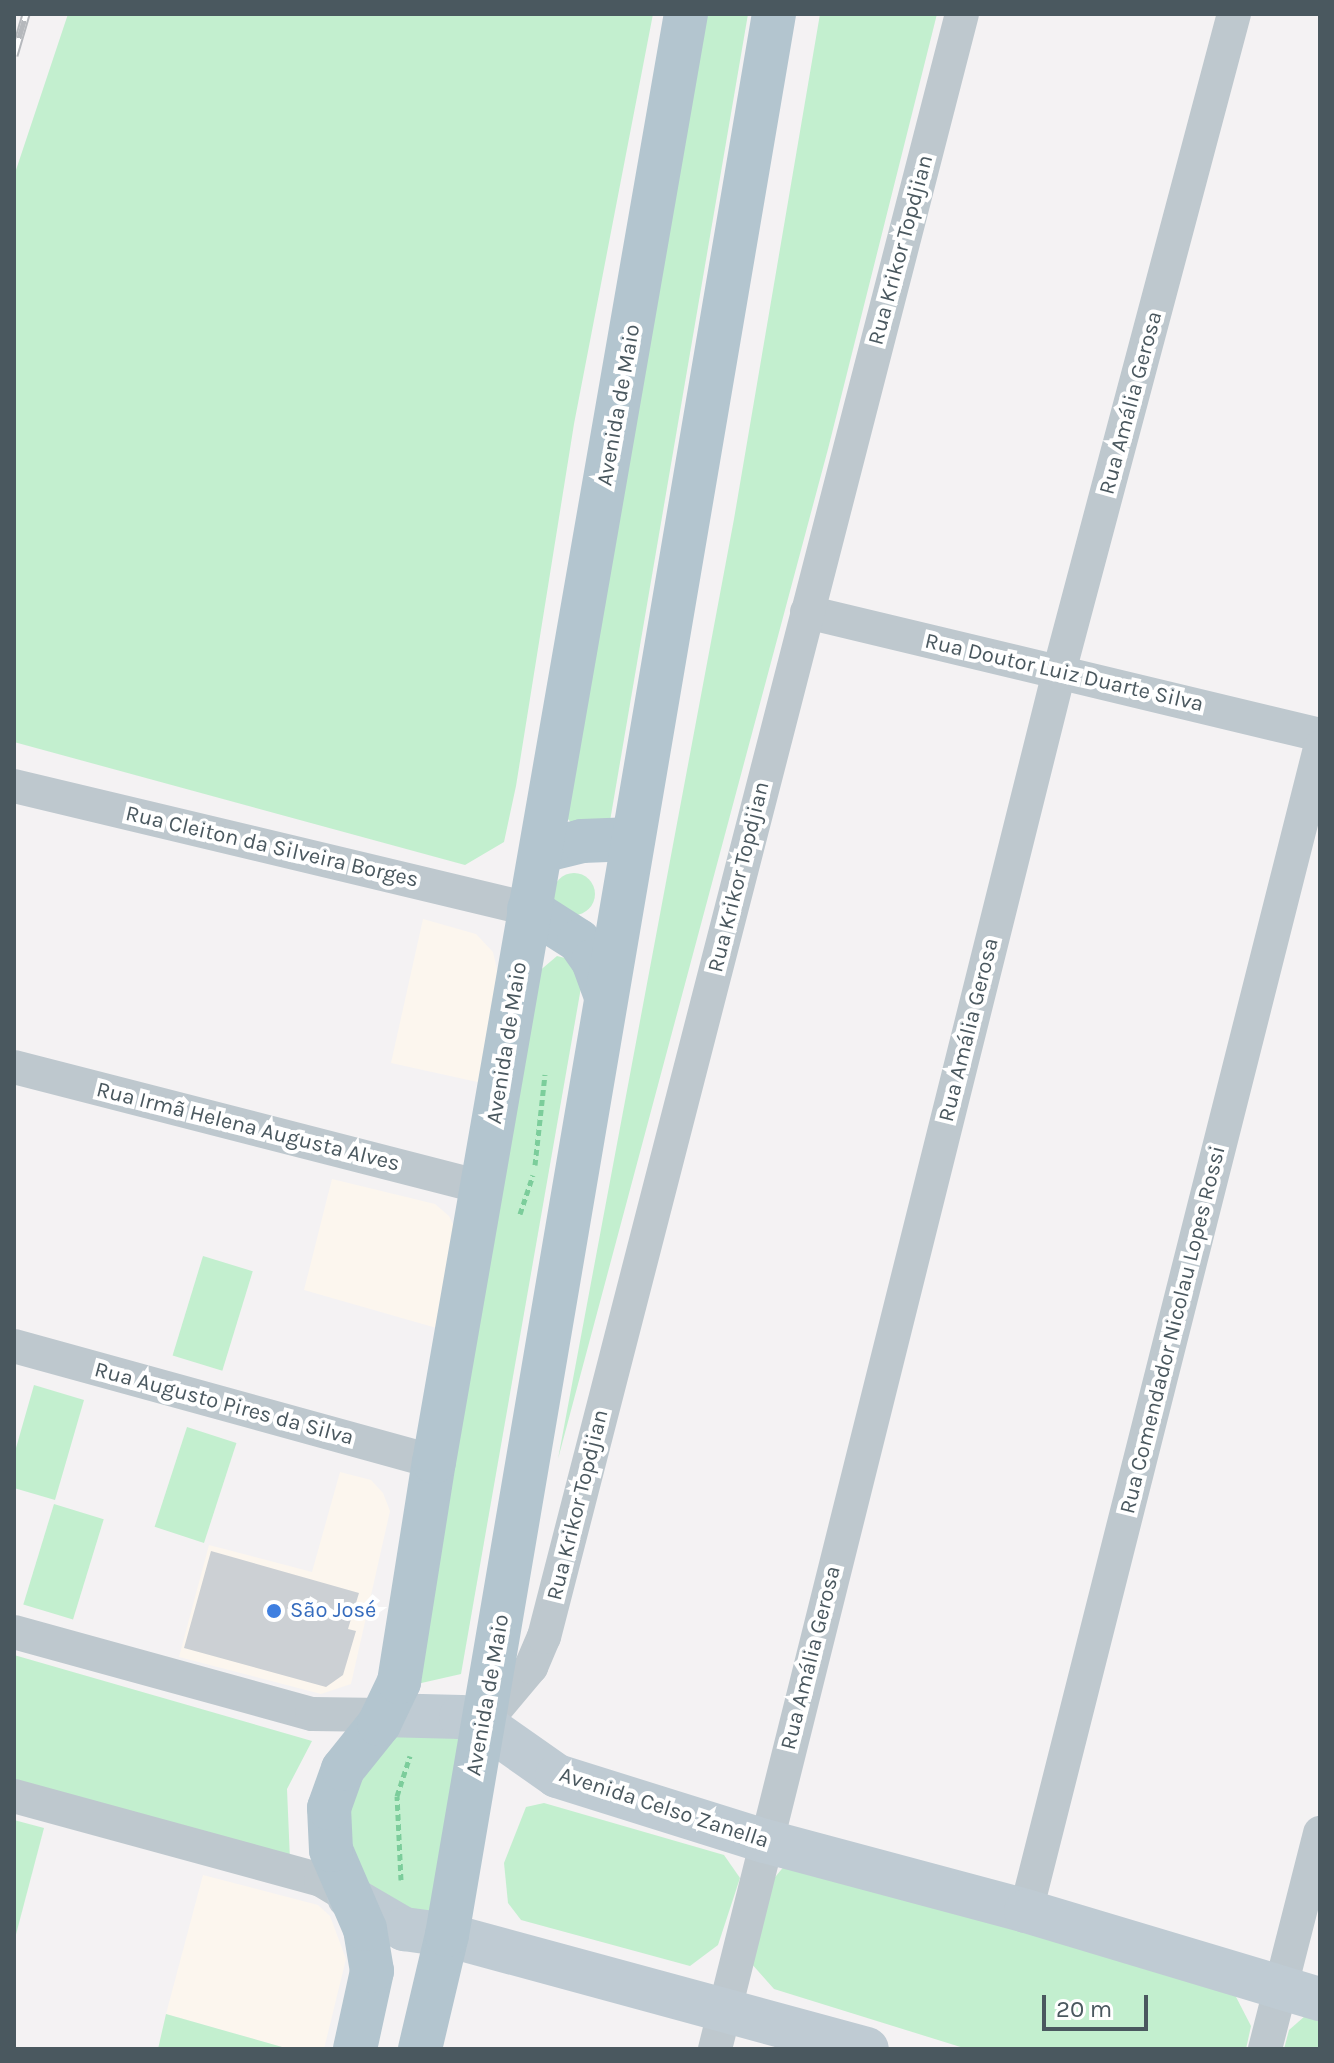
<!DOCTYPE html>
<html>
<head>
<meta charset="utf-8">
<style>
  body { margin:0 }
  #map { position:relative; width:1334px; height:2063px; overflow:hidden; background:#f4f2f3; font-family:Karla,sans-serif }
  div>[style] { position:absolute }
  .commercial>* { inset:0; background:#fcf6ee }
  .green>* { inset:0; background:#c3efcf; transform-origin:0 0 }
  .round { border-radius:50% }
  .building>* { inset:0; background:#ccd0d4 }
  .path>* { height:5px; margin-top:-2.5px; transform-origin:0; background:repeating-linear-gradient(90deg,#7ccd9b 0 6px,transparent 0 10px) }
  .street>* { height:34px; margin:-17px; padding:0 17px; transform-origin:17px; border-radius:17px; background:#bec8ce }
  .secondary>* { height:44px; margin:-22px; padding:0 22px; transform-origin:22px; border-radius:22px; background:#bfcbd3 }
  .primary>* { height:44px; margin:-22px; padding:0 22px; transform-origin:22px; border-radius:22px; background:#b3c5cf }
  .rail>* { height:9px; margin-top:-4.5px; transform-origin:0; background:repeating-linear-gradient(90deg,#fff 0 18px,#b5b8bc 0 36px); box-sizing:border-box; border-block:2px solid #b5b8bc }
  .dots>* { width:22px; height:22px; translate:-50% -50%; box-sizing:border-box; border:4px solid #fff; border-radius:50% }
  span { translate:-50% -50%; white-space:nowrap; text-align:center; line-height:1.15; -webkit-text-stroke:8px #fff; paint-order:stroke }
  .street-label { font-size:22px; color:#4a585f }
  .shop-label { font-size:22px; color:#366cbe }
  .left { translate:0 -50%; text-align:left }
  .frame { position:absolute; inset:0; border:16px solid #4a585f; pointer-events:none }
  .scale { position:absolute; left:1042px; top:1995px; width:106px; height:36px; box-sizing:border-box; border:4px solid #4a585f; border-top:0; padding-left:10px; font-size:24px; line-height:28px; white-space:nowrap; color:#4a585f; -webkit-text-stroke:6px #fff; paint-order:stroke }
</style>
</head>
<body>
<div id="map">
  <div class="commercial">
    <i style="clip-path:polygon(423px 919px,476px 934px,493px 952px,503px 995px,482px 1083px,391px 1063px)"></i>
    <i style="clip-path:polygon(332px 1179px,435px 1204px,449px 1216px,458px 1235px,440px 1329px,304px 1290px)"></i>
    <i style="clip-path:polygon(340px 1472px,371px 1480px,383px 1493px,390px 1511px,351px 1684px,321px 1694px,179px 1657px,209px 1545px,312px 1572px)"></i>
    <i style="clip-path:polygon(203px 1875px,318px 1905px,330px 1916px,346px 1959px,324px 2049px,289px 2049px,166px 2014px)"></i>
  </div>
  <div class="green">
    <i style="clip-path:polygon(68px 14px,653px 14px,574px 424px,516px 786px,504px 842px,465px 865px,14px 742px,14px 176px)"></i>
    <i style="clip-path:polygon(705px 14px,748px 14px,610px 821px,576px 828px,567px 818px)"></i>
    <i style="clip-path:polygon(820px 14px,937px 14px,828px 449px,558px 1459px,734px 519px)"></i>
    <i class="round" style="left:553px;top:873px;width:42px;height:42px"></i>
    <i style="clip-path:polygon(557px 956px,569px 959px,583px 976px,461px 1674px,417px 1684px,537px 973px)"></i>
    <i style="left:203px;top:1256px;width:52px;height:104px;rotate:17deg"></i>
    <i style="clip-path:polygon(34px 1385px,84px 1400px,55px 1500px,14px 1488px,14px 1455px)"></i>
    <i style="left:187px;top:1427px;width:52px;height:105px;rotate:18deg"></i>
    <i style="left:54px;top:1504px;width:52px;height:105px;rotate:17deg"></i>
    <i style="clip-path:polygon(14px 1655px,312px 1741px,287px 1789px,290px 1860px,14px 1783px)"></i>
    <i style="clip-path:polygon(463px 1731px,435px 1918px,379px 1897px,354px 1866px,344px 1808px,387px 1742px,404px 1733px)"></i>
    <i style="clip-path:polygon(544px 1803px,724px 1855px,740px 1878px,718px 1945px,690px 1966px,521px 1920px,508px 1903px,504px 1863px,526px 1807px)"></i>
    <i style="clip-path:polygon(14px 1820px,44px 1828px,14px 1942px)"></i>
    <i style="clip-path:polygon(786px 1864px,1233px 1991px,1251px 2026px,1246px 2049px,967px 2049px,774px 1989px,750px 1962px,761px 1894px)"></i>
    <i style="clip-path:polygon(166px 2014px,289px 2049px,158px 2049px)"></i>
    <i style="clip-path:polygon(1305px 2016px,1320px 2016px,1320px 2049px,1284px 2049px,1289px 2030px)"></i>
  </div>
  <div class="building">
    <i style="clip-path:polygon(211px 1551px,359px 1593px,348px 1629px,356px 1631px,343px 1675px,326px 1687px,184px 1648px)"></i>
  </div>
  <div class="path">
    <i style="left:535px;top:1165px;width:91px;rotate:-83.7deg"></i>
    <i style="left:520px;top:1214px;width:41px;rotate:-71.6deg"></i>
    <i style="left:401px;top:1880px;width:84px;rotate:-92.7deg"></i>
    <i style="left:397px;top:1796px;width:42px;rotate:-72deg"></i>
  </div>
  <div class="street">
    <i style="left:807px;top:612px;width:528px;rotate:13.48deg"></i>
    <i style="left:14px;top:786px;width:529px;rotate:13.43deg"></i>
    <i style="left:14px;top:1067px;width:484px;rotate:14.4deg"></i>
    <i style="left:14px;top:1346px;width:436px;rotate:15.4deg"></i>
    <i style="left:14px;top:1632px;width:309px;rotate:15.4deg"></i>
    <i style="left:312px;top:1714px;width:71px;rotate:0.8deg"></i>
    <i style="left:483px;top:1724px;width:75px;rotate:-49.9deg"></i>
    <i style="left:531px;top:1667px;width:33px;rotate:-67deg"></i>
    <i style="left:544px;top:1637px;width:1676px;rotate:-75.56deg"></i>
    <i style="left:14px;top:1796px;width:318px;rotate:15.3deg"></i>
    <i style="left:321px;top:1880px;width:33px;rotate:31deg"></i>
    <i style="left:1026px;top:1911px;width:1200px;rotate:-75.81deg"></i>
    <i style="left:715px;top:2049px;width:1419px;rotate:-75.97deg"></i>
    <i style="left:1059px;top:672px;width:681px;rotate:-75.11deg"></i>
    <i style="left:1265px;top:2049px;width:223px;rotate:-75.7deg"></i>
  </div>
  <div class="secondary">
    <i style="left:383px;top:1715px;width:78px;rotate:1.5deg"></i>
    <i style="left:461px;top:1717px;width:23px;rotate:18deg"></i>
    <i style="left:483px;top:1724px;width:90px;rotate:35.1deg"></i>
    <i style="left:557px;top:1776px;width:218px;rotate:17.4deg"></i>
    <i style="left:765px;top:1841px;width:270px;rotate:15deg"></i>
    <i style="left:1026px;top:1911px;width:307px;rotate:16.7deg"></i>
    <i style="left:349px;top:1897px;width:64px;rotate:30.2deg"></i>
    <i style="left:404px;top:1929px;width:43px;rotate:7.9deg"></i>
    <i style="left:447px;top:1935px;width:435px;rotate:15.2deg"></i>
  </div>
  <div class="primary">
    <i style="left:542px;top:851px;width:41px;rotate:-14deg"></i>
    <i style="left:582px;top:841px;width:51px;rotate:-2.2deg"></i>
    <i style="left:529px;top:909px;width:59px;rotate:32.6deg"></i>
    <i style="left:579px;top:941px;width:24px;rotate:55deg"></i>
    <i style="left:593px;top:961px;width:37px;rotate:70deg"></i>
    <i style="left:355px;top:2049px;width:80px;rotate:-77.7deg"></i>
    <i style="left:372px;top:1971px;width:43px;rotate:-99.5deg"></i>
    <i style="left:365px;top:1929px;width:86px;rotate:-113.3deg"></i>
    <i style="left:331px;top:1850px;width:42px;rotate:-92.7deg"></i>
    <i style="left:329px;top:1808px;width:41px;rotate:-70.3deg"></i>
    <i style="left:343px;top:1769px;width:58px;rotate:-51.3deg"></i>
    <i style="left:379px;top:1724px;width:47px;rotate:-64.5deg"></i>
    <i style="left:399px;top:1682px;width:223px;rotate:-81deg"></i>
    <i style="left:434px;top:1462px;width:1470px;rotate:-80.13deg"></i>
    <i style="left:420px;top:2049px;width:117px;rotate:-76.7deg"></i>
    <i style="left:447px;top:1935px;width:1949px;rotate:-80.34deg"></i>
  </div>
  <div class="rail">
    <i style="left:14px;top:55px;width:43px;rotate:-73.7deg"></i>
  </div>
  <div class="dots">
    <i style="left:274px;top:1611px;background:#3f7fe0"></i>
  </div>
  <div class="street-label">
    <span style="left:901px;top:250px;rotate:-75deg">Rua Krikor Topdjian</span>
    <span style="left:1131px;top:403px;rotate:-75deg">Rua Amália Gerosa</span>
    <span style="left:619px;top:405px;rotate:-80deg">Avenida de Maio</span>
    <span style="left:1064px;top:673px;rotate:13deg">Rua Doutor Luiz Duarte Silva</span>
    <span style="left:272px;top:847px;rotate:13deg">Rua Cleiton da Silveira Borges</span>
    <span style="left:739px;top:877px;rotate:-76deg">Rua Krikor Topdjian</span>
    <span style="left:969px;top:1030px;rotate:-76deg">Rua Amália Gerosa</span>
    <span style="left:507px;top:1043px;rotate:-81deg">Avenida de Maio</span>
    <span style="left:248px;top:1127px;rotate:14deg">Rua Irmã Helena Augusta Alves</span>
    <span style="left:1173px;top:1330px;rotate:-76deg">Rua Comendador Nicolau Lopes Rossi</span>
    <span style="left:224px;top:1404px;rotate:15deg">Rua Augusto Pires da Silva</span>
    <span style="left:578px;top:1505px;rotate:-76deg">Rua Krikor Topdjian</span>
    <span style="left:811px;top:1658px;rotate:-76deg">Rua Amália Gerosa</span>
    <span style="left:488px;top:1695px;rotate:-80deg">Avenida de Maio</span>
    <span style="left:664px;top:1808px;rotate:18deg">Avenida Celso Zanella</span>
  </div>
  <div class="shop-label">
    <span class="left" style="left:290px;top:1611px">São José</span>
  </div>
  <div class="frame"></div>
  <div class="scale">20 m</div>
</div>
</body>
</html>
